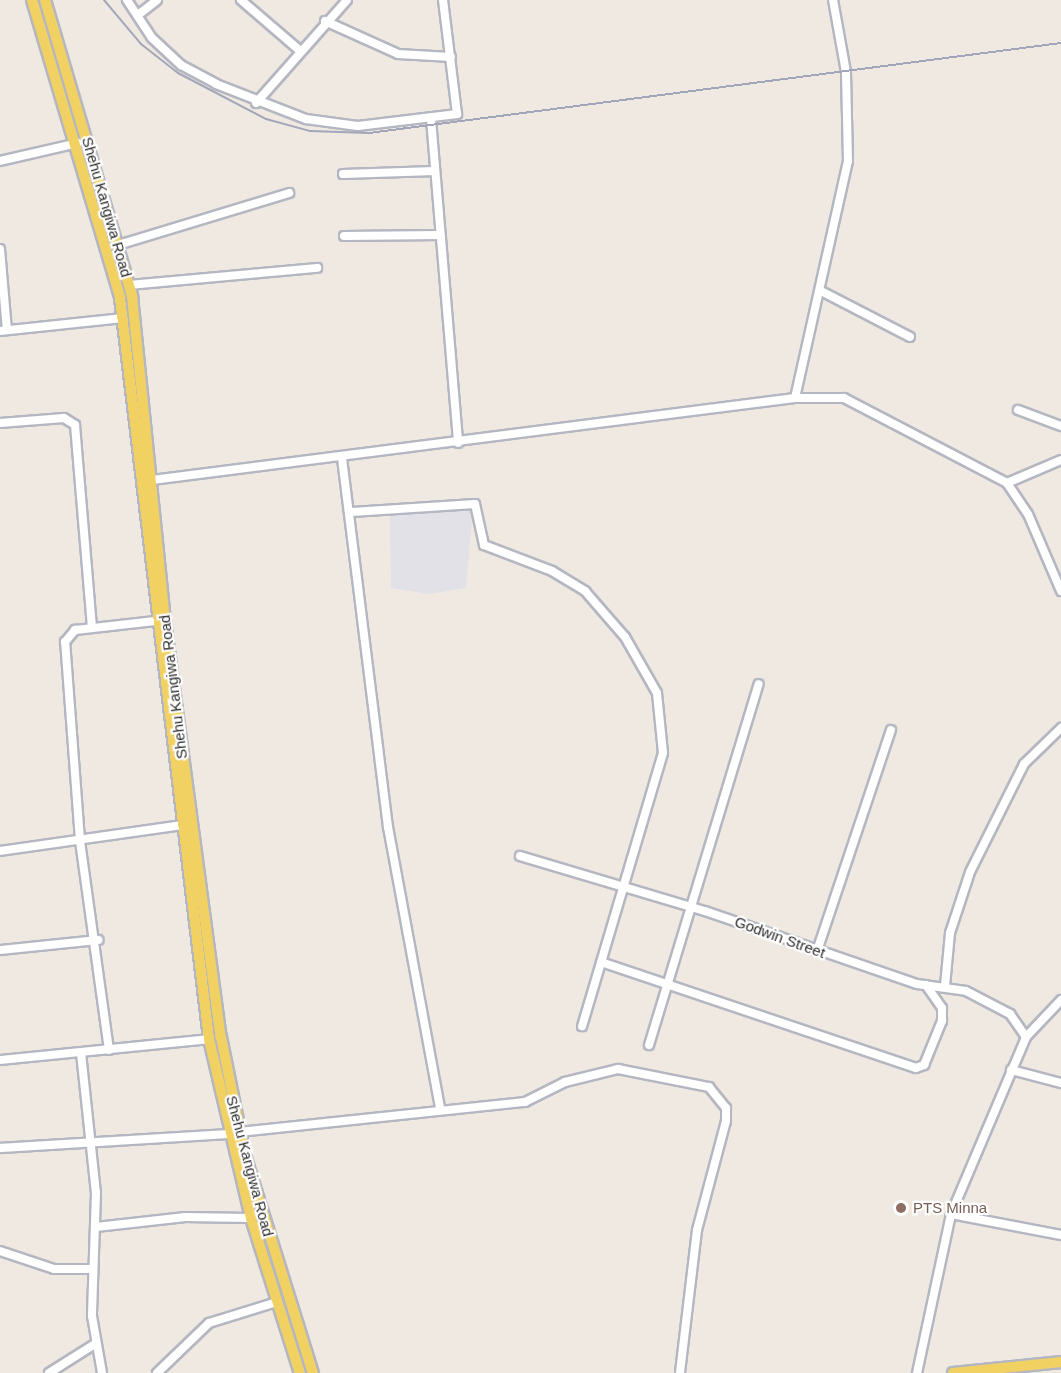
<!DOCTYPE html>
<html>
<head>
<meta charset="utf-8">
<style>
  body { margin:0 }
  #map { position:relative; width:1061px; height:1373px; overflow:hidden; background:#efe9e1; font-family:Arial,sans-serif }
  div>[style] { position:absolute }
  .industrial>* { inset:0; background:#e3e1e8 }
  .roads { filter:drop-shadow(2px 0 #b4b7c1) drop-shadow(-2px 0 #b4b7c1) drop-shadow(0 2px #b4b7c1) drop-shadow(0 -2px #b4b7c1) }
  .minor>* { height:8px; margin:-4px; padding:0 4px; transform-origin:4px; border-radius:4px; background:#fff }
  .major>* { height:10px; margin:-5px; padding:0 5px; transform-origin:5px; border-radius:5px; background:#f2d163 }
  .rail>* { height:2px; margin:-1px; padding:0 1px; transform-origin:1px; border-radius:1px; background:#a3a6b8 }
  .dots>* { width:16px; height:16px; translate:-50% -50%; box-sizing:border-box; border:3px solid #fff; border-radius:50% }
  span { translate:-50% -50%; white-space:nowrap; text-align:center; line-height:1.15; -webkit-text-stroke:4.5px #fff; paint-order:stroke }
  .street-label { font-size:15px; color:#2e2e2e }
  .education-label { font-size:15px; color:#785e54 }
  .left { translate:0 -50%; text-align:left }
</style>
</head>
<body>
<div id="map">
  <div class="industrial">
    <i style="clip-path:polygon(473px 507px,466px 588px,429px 594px,391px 588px,390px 515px)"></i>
  </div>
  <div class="roads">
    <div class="minor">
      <i style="left:127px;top:0;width:45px;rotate:56.7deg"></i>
      <i style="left:152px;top:38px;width:40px;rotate:43deg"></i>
      <i style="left:181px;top:65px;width:40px;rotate:28deg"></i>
      <i style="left:216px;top:84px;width:97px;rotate:21.3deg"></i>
      <i style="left:306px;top:119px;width:52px;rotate:7.7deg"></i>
      <i style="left:358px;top:126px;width:100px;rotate:-6.9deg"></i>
      <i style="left:457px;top:114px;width:115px;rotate:-97deg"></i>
      <i style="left:241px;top:0;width:75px;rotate:40.7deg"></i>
      <i style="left:138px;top:15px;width:24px;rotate:-38deg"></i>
      <i style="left:325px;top:21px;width:80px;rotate:24.3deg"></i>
      <i style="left:398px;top:54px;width:53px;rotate:3.2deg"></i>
      <i style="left:256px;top:103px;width:137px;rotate:-48.5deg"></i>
      <i style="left:431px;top:119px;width:325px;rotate:85.2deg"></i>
      <i style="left:0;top:161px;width:80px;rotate:-13deg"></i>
      <i style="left:343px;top:174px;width:92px;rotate:-1.9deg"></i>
      <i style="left:344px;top:236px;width:96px;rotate:-0.6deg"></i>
      <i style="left:118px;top:245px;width:179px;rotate:-16.9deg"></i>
      <i style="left:0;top:249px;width:81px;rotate:85.1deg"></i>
      <i style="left:129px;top:285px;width:189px;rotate:-5.2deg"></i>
      <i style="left:821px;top:291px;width:100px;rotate:27.3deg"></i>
      <i style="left:0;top:331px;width:124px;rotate:-6deg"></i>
      <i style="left:795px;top:398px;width:243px;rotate:-77.4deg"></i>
      <i style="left:848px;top:161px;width:89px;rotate:-91.3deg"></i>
      <i style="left:846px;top:72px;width:73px;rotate:-100.2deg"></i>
      <i style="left:1018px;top:410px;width:46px;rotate:20.4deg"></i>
      <i style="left:0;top:423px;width:64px;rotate:-4.5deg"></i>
      <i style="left:64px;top:418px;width:13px;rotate:32deg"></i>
      <i style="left:75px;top:425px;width:202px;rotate:85.2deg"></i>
      <i style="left:342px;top:458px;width:372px;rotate:82.9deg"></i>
      <i style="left:388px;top:827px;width:285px;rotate:79.5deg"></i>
      <i style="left:152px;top:480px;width:648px;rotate:-7.27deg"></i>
      <i style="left:795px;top:398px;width:49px"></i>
      <i style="left:844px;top:398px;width:184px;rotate:27.5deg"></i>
      <i style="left:1007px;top:483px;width:37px;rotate:56deg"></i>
      <i style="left:1028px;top:514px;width:84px;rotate:66.8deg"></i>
      <i style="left:1007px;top:483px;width:59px;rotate:-23.1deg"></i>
      <i style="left:352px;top:512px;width:123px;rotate:-3.7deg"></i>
      <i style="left:475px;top:504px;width:42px;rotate:77.6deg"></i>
      <i style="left:484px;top:545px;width:73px;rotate:20.9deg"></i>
      <i style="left:552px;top:571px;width:39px;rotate:31deg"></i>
      <i style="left:585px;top:591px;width:61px;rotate:49deg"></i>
      <i style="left:625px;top:637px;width:64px;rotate:60.3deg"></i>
      <i style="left:657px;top:693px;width:60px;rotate:84.3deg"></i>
      <i style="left:663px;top:753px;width:285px;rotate:106.5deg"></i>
      <i style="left:0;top:851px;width:184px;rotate:-8.1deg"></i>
      <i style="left:520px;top:856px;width:193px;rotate:16.6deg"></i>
      <i style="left:705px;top:911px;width:224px;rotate:19deg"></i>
      <i style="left:917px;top:984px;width:49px;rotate:8.1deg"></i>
      <i style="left:966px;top:991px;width:50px;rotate:27.6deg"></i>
      <i style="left:1010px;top:1014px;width:28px;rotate:55deg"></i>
      <i style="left:0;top:950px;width:99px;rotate:-5.8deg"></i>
      <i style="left:817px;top:951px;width:233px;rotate:-71.5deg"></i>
      <i style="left:601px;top:962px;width:332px;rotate:18.6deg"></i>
      <i style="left:916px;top:1068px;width:9px;rotate:-21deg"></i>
      <i style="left:924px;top:1065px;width:48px;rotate:-67.8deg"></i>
      <i style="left:942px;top:1021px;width:13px;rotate:-90deg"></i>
      <i style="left:942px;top:1008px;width:28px;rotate:-125deg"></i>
      <i style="left:945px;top:986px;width:53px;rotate:-84.6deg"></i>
      <i style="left:950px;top:933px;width:64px;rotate:-71.8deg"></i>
      <i style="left:970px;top:872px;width:121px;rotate:-63.4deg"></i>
      <i style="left:1024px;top:764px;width:52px;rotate:-44.2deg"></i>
      <i style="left:649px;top:1045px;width:377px;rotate:-73.1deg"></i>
      <i style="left:109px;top:1050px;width:212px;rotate:-97.9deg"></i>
      <i style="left:80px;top:840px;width:199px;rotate:-94.3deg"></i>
      <i style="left:65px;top:642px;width:16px;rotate:-50deg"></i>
      <i style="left:75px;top:630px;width:81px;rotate:-6.4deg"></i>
      <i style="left:81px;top:1053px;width:141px;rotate:83.9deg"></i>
      <i style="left:96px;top:1193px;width:123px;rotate:91.9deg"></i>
      <i style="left:92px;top:1316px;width:58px;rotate:80deg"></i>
      <i style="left:0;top:1060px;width:210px;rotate:-5.7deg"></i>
      <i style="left:1011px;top:1070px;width:52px;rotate:14.6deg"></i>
      <i style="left:239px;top:1132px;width:288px;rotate:-6deg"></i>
      <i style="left:525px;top:1102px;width:45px;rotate:-26.6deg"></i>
      <i style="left:565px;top:1082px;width:55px;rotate:-13.8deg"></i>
      <i style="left:618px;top:1069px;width:93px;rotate:11.2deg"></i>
      <i style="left:709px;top:1087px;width:27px;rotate:51deg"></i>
      <i style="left:726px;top:1108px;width:13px;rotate:90deg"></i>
      <i style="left:726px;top:1121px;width:113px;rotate:104.9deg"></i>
      <i style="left:697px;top:1230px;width:144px;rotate:96.8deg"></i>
      <i style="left:0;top:1148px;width:229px;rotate:-3.5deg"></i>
      <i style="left:951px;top:1214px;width:112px;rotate:10.8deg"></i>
      <i style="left:96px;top:1227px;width:90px;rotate:-6.4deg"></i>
      <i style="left:185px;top:1217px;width:66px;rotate:0.9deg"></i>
      <i style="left:0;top:1251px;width:57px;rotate:18.4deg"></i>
      <i style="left:54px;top:1269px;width:39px"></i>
      <i style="left:49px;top:1373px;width:54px;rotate:-32.2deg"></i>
      <i style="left:157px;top:1373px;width:72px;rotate:-43.9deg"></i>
      <i style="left:209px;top:1323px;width:71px;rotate:-17.2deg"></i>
      <i style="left:917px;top:1373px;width:163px;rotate:-77.9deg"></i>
      <i style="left:951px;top:1214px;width:192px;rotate:-67deg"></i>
      <i style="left:1026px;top:1037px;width:51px;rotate:-46.6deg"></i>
    </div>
    <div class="major">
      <i style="left:32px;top:0;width:311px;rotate:73.5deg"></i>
      <i style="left:120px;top:298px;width:746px;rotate:83.15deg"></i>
      <i style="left:209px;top:1039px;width:184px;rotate:76.8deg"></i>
      <i style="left:251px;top:1218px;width:163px;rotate:72.5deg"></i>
      <i style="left:45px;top:0;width:309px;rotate:73.6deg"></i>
      <i style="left:132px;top:296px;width:326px;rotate:84.2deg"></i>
      <i style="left:165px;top:620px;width:421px;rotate:82.4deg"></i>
      <i style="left:221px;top:1037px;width:120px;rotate:78.5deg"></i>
      <i style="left:245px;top:1155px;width:228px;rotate:72.7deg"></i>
      <i style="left:953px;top:1373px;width:109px;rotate:-5.8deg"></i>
    </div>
  </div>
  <div class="rail">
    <i style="left:104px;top:0;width:57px;rotate:49.9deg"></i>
    <i style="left:141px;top:44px;width:47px;rotate:38.1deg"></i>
    <i style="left:178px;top:73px;width:99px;rotate:27.6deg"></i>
    <i style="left:266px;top:119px;width:46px;rotate:15.3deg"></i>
    <i style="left:310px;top:131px;width:59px;rotate:1.9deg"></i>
    <i style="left:369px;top:133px;width:698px;rotate:-7.41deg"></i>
  </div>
  <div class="dots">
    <i style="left:901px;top:1208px;background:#8d6e63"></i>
  </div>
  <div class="street-label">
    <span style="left:107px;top:207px;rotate:74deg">Shehu Kangiwa Road</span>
    <span style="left:173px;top:687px;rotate:-97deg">Shehu Kangiwa Road</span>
    <span style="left:780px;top:937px;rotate:20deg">Godwin Street</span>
    <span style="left:250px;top:1166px;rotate:75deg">Shehu Kangiwa Road</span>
  </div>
  <div class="education-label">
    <span class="left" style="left:913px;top:1208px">PTS Minna</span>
  </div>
</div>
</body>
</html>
